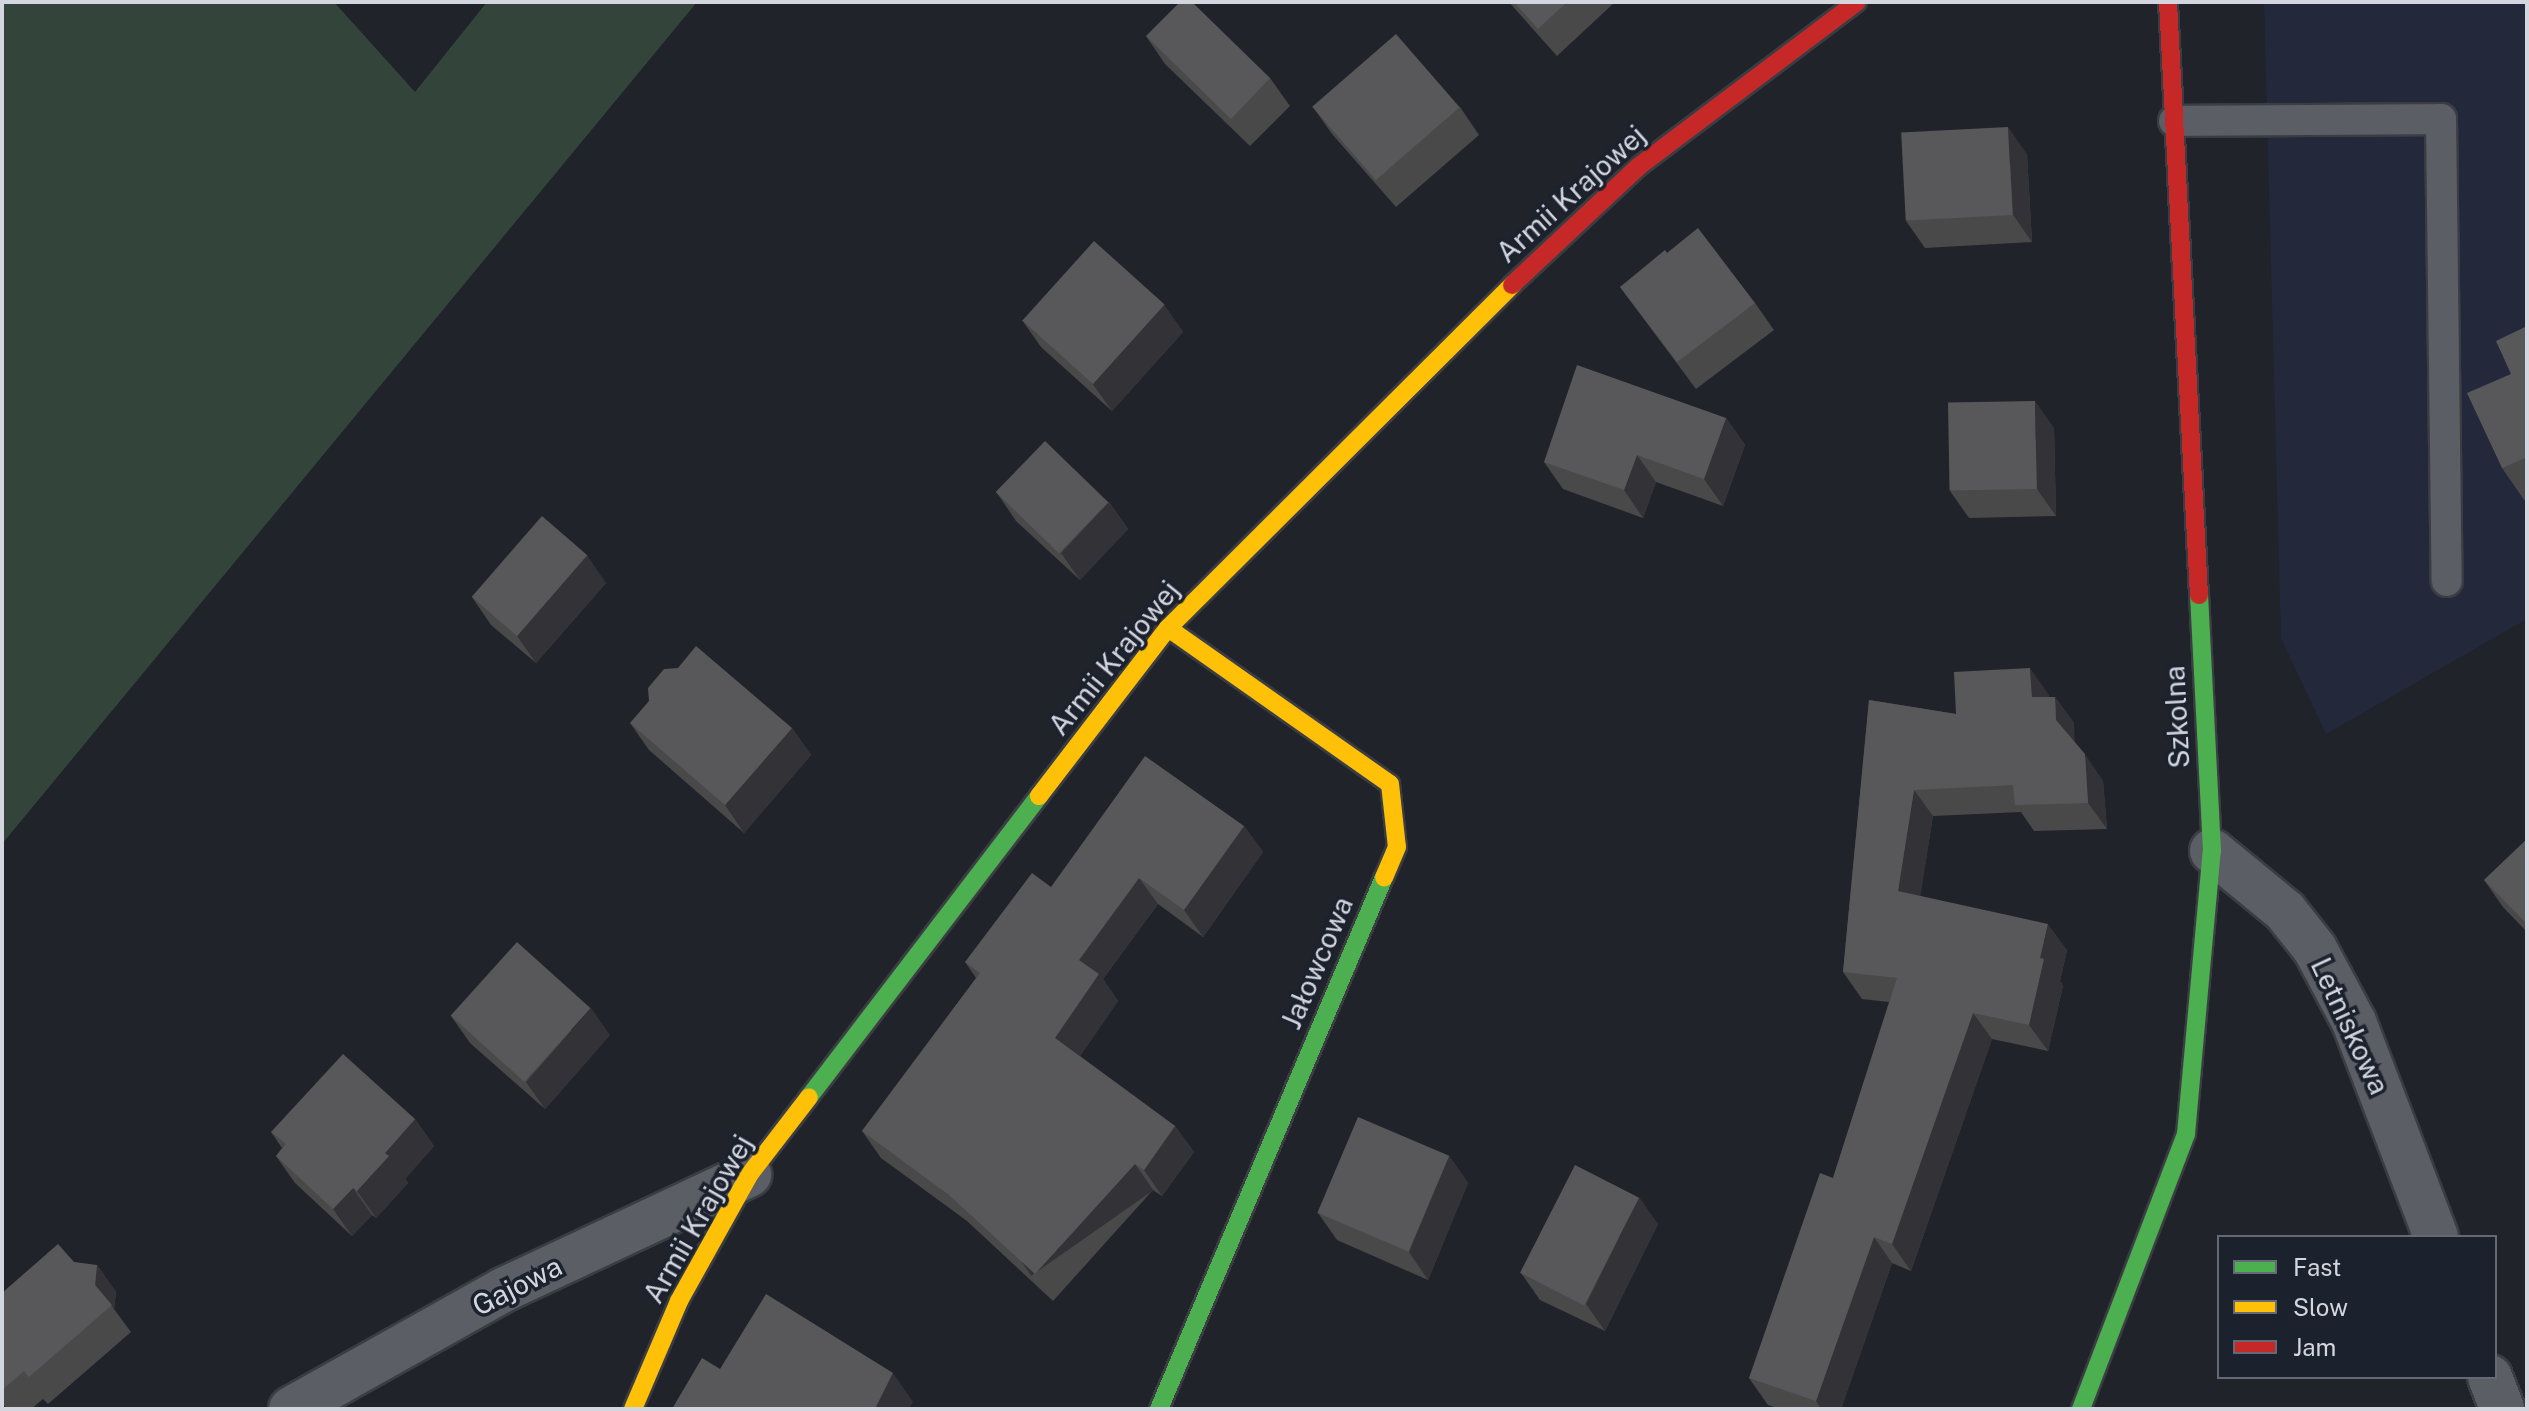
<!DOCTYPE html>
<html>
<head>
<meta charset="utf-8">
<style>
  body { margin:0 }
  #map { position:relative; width:2529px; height:1411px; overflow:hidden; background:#20232a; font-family:"Public Sans",sans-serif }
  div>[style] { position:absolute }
  .built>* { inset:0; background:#23293a }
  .green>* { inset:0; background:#33453b }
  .roads { filter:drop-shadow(2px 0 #3b3d43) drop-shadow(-2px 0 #3b3d43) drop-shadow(0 2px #3b3d43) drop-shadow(0 -2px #3b3d43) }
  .lane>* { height:30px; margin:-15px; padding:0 15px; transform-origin:15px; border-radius:15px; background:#5c5e65 }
  .street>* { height:44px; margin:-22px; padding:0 22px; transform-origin:22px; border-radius:22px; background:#5c5e65 }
  .fast>* { height:18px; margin:-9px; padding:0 9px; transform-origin:9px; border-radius:9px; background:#4caf50 }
  .slow>* { height:18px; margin:-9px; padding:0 9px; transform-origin:9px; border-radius:9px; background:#ffc107 }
  .jam>* { height:18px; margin:-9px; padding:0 9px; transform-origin:9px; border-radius:9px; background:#c62828 }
  .wall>* { inset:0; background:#49494a }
  .shaded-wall>* { inset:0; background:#333337; transform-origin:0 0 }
  .building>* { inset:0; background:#58585a; transform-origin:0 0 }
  span { translate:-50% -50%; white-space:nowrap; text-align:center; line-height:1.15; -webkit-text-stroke:7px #1c212e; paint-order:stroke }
  .street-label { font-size:28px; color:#d3d6df }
  .frame { position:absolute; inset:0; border:4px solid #d3d6df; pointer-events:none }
  .legend { position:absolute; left:2217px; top:1235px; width:280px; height:144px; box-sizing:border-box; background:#1c212e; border:2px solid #656975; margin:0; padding:10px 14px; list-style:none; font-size:24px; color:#d3d6df }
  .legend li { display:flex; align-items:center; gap:16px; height:40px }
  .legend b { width:40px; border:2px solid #656975 }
</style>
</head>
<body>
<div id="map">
  <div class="built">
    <i style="clip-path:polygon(2264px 2px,2527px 2px,2527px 619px,2326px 734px,2281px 638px)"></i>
  </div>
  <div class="green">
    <i style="clip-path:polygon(2px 2px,334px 2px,415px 92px,487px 2px,697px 2px,2px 844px)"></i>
  </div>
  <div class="roads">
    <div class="lane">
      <i style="left:2174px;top:121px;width:267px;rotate:-0.4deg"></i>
      <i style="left:2441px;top:119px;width:462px;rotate:89.3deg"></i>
    </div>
    <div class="street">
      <i style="left:2212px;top:851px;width:94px;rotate:39.4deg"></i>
      <i style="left:2285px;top:911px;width:48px;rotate:51.7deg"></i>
      <i style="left:2315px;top:949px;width:83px;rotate:61.9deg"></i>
      <i style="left:2354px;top:1022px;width:230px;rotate:69.1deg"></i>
      <i style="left:2490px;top:1377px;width:34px;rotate:69deg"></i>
      <i style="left:291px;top:1409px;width:243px;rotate:-29.3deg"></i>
      <i style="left:503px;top:1290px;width:272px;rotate:-25.1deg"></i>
    </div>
    <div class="fast">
      <i style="left:809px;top:1097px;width:379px;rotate:-52.6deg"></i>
      <i style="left:1159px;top:1409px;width:578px;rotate:-67.07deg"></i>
      <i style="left:2081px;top:1409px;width:294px;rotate:-69.1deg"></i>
      <i style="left:2186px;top:1134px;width:284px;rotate:-84.8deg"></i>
      <i style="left:2212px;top:851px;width:256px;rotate:-92.9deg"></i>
    </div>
    <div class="slow">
      <i style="left:1168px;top:628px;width:271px;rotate:35.1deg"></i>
      <i style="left:1390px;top:784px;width:63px;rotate:83.7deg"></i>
      <i style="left:1397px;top:847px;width:33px;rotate:113deg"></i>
      <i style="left:1039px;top:796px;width:212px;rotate:-52.5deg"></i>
      <i style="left:1168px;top:628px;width:486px;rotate:-44.9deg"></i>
      <i style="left:633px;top:1409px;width:117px;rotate:-66.9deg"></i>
      <i style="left:679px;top:1301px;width:144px;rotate:-60.9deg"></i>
      <i style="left:749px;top:1175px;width:98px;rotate:-52.4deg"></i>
    </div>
    <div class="jam">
      <i style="left:2168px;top:2px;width:594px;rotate:87.01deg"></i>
      <i style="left:1512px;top:285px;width:173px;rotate:-43.1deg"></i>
      <i style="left:1638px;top:167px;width:274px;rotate:-37deg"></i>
    </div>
  </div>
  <div class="wall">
    <i style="clip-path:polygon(1509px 2px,1615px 2px,1557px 56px)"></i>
    <i style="clip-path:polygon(1146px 36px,1270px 78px,1290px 106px,1250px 146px,1165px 64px)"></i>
    <i style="clip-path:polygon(1313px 107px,1460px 107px,1479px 135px,1396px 207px,1332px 134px)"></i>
    <i style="clip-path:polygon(2027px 154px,2032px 242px,1925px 248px,1906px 221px)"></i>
    <i style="clip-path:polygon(1667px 253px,1755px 303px,1774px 330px,1696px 389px,1620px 287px)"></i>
    <i style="clip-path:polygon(1164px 305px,1183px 332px,1112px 411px,1041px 347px,1022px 320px)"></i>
    <i style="clip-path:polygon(2527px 326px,2527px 504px,2502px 468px,2511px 374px)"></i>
    <i style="clip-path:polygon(1726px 418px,1745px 445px,1723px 506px,1656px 482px,1643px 518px,1563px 489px,1544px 462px)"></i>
    <i style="clip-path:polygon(2054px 428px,2056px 516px,1969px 518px,1950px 491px)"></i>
    <i style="clip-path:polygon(997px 493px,1109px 502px,1128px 529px,1080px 580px,1016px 521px)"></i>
    <i style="clip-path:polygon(606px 583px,536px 663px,491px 625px,472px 597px)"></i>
    <i style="clip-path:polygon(2049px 695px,2049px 697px,2055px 697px,2074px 723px,2074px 742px,2103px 781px,2107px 829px,2034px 831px,2021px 812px,1933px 816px,1920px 896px,2067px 950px,2060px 981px,2063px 986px,2048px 1051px,1992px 1039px,1911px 1271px,1892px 1263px,1841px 1409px,1780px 1409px,1768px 1405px,1749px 1378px,1833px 1178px,1889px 1002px,1862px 999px,1843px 972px,1869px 700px,1956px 714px)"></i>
    <i style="clip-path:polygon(630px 723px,792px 728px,811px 755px,744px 833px,649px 750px)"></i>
    <i style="clip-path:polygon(1244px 826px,1263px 852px,1203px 937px,1158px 904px,1103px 979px,1118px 1001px,1080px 1056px,1175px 1126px,1194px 1152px,1162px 1196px,1153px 1190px,1053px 1301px,967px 1221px,881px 1158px,862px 1131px,976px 978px,965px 962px)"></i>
    <i style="clip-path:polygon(2527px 839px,2527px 932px,2503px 907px,2484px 880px)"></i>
    <i style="clip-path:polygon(451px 1016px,610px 1035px,545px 1109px,470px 1043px)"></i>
    <i style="clip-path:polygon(415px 1119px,434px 1146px,405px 1179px,408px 1183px,376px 1218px,372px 1215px,352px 1236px,295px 1183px,276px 1156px,282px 1148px,271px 1132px)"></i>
    <i style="clip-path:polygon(1449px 1156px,1468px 1183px,1428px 1280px,1337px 1240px,1318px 1213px)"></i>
    <i style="clip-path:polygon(1658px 1224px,1605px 1331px,1540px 1300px,1521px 1273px)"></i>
    <i style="clip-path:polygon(97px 1265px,116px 1292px,114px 1309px,131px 1332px,48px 1404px,43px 1399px,31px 1409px,7px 1409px,2px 1403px,2px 1293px)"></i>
  </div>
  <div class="shaded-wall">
    <i style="clip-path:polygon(2008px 127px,2027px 154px,2032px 242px,2013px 215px)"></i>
    <i style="clip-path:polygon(1164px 305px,1183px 332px,1112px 411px,1092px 383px)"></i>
    <i style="clip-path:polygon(2035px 401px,2054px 428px,2056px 516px,2037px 489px)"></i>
    <i style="clip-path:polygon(1726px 418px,1745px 445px,1723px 506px,1704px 479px)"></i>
    <i style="clip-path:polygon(1637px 455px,1656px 482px,1643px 518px,1624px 490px)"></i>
    <i style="clip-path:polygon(1109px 502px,1128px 529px,1080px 580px,1061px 553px)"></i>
    <i style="clip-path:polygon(587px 555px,606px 583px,536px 663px,517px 636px)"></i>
    <i style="clip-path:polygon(2030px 668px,2049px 695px,2050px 724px,2032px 697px)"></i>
    <i style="clip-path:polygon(2055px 697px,2074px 723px,2075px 746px,2056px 720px)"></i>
    <i style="clip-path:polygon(792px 728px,811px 755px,744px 833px,725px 805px)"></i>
    <i style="clip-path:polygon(2085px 754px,2103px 781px,2107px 829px,2088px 803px)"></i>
    <i style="clip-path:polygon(1914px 790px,1933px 816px,1917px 918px,1898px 891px)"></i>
    <i style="clip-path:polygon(1244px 826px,1263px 852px,1203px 937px,1184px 910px)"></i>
    <i style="clip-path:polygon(1139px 878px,1158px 904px,1103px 979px,1118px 1001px,1074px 1065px,1055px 1038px,1079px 960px)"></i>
    <i style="clip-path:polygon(2048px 924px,2067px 950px,2060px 981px,2063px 986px,2048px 1051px,2029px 1025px,2040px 958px)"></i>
    <i style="clip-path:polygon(591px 1008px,610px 1035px,545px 1109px,526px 1082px)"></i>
    <i style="clip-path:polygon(1973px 1013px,1992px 1039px,1911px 1271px,1892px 1244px)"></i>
    <i style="clip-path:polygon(415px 1119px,434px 1146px,405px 1179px,408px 1183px,376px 1218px,357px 1191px,385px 1153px)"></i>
    <i style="clip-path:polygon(1175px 1126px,1194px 1152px,1162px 1196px,1144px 1170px)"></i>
    <i style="clip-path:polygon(1449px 1156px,1468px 1183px,1428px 1280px,1409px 1252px)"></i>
    <i style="left:1135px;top:1164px;width:32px;height:149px;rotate:55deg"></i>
    <i style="clip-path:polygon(353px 1188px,372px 1215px,352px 1236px,333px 1209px)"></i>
    <i style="clip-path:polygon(1639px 1197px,1658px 1224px,1605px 1331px,1586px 1304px)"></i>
    <i style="clip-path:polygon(1874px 1237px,1892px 1263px,1841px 1409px,1821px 1409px,1816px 1401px)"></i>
    <i style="clip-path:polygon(97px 1265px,116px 1292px,114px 1309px,95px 1285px)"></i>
    <i style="clip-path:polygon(893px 1373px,913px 1402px,909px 1409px,875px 1409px)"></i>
  </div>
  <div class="building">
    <i style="clip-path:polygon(1180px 2px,1192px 2px,1270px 78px,1231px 119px,1146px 36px)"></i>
    <i style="clip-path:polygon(1514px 2px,1567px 2px,1538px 29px)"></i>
    <i style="left:1396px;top:34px;width:97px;height:111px;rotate:49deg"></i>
    <i style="left:2008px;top:127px;width:88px;height:107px;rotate:87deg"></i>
    <i style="clip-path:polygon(1698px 228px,1755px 303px,1677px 362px,1620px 287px,1665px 250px,1667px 253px)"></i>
    <i style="left:1094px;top:241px;width:95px;height:107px;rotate:42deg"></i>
    <i style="clip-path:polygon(2527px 326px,2527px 457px,2502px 468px,2467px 393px,2511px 374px,2496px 341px)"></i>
    <i style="clip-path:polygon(1577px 365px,1726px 418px,1704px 479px,1637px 455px,1624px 490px,1544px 462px)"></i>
    <i style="left:2035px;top:401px;width:88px;height:87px;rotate:89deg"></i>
    <i style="left:1045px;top:441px;width:88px;height:71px;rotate:44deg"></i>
    <i style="left:542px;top:516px;width:60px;height:107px;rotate:41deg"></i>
    <i style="clip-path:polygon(696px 646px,792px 728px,725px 805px,630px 723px,649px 701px,648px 688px,664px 669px,678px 668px)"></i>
    <i style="clip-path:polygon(2030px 668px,2032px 697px,2055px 697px,2056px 720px,2085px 754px,2088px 803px,2015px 805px,2013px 785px,1914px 790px,1898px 891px,2048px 924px,2040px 958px,2044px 959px,2029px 1025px,1973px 1013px,1892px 1244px,1874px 1237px,1816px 1401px,1749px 1378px,1820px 1173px,1833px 1178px,1897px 978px,1843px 972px,1869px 700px,1956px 714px,1954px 672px)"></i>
    <i style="clip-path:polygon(1145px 756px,1244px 826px,1184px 910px,1139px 878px,1079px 960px,1099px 974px,1055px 1038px,1175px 1126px,1144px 1170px,1135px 1164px,1035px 1274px,949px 1195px,862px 1131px,980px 973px,965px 962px,1032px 873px,1051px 887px)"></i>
    <i style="clip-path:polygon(2527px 839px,2527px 924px,2484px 880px)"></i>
    <i style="left:517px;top:942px;width:99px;height:99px;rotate:42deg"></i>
    <i style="clip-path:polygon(343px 1054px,415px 1119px,385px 1153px,389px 1156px,357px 1191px,353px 1188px,333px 1209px,276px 1156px,286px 1144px,271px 1132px)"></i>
    <i style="left:1358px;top:1117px;width:99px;height:104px;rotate:23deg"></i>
    <i style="left:1575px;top:1165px;width:72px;height:121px;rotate:27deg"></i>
    <i style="clip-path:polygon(58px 1244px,74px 1262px,97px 1265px,95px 1285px,112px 1305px,29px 1377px,24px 1371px,2px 1390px,2px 1293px)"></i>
    <i style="clip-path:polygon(766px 1294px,893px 1373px,875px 1409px,672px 1409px,702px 1358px,720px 1369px)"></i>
  </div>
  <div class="street-label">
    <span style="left:1571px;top:194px;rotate:-42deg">Armii Krajowej</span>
    <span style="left:1114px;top:658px;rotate:-51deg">Armii Krajowej</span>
    <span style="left:2177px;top:717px;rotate:-93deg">Szkolna</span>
    <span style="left:1317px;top:963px;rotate:-67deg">Jałowcowa</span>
    <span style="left:2350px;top:1026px;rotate:65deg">Letniskowa</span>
    <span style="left:698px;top:1219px;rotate:-60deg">Armii Krajowej</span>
    <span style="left:517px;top:1286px;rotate:-27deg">Gajowa</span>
  </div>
  <div class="frame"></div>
  <ul class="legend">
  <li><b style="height:10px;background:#4caf50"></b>Fast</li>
  <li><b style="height:10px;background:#ffc107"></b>Slow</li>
  <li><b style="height:10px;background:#c62828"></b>Jam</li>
  </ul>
</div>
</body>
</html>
